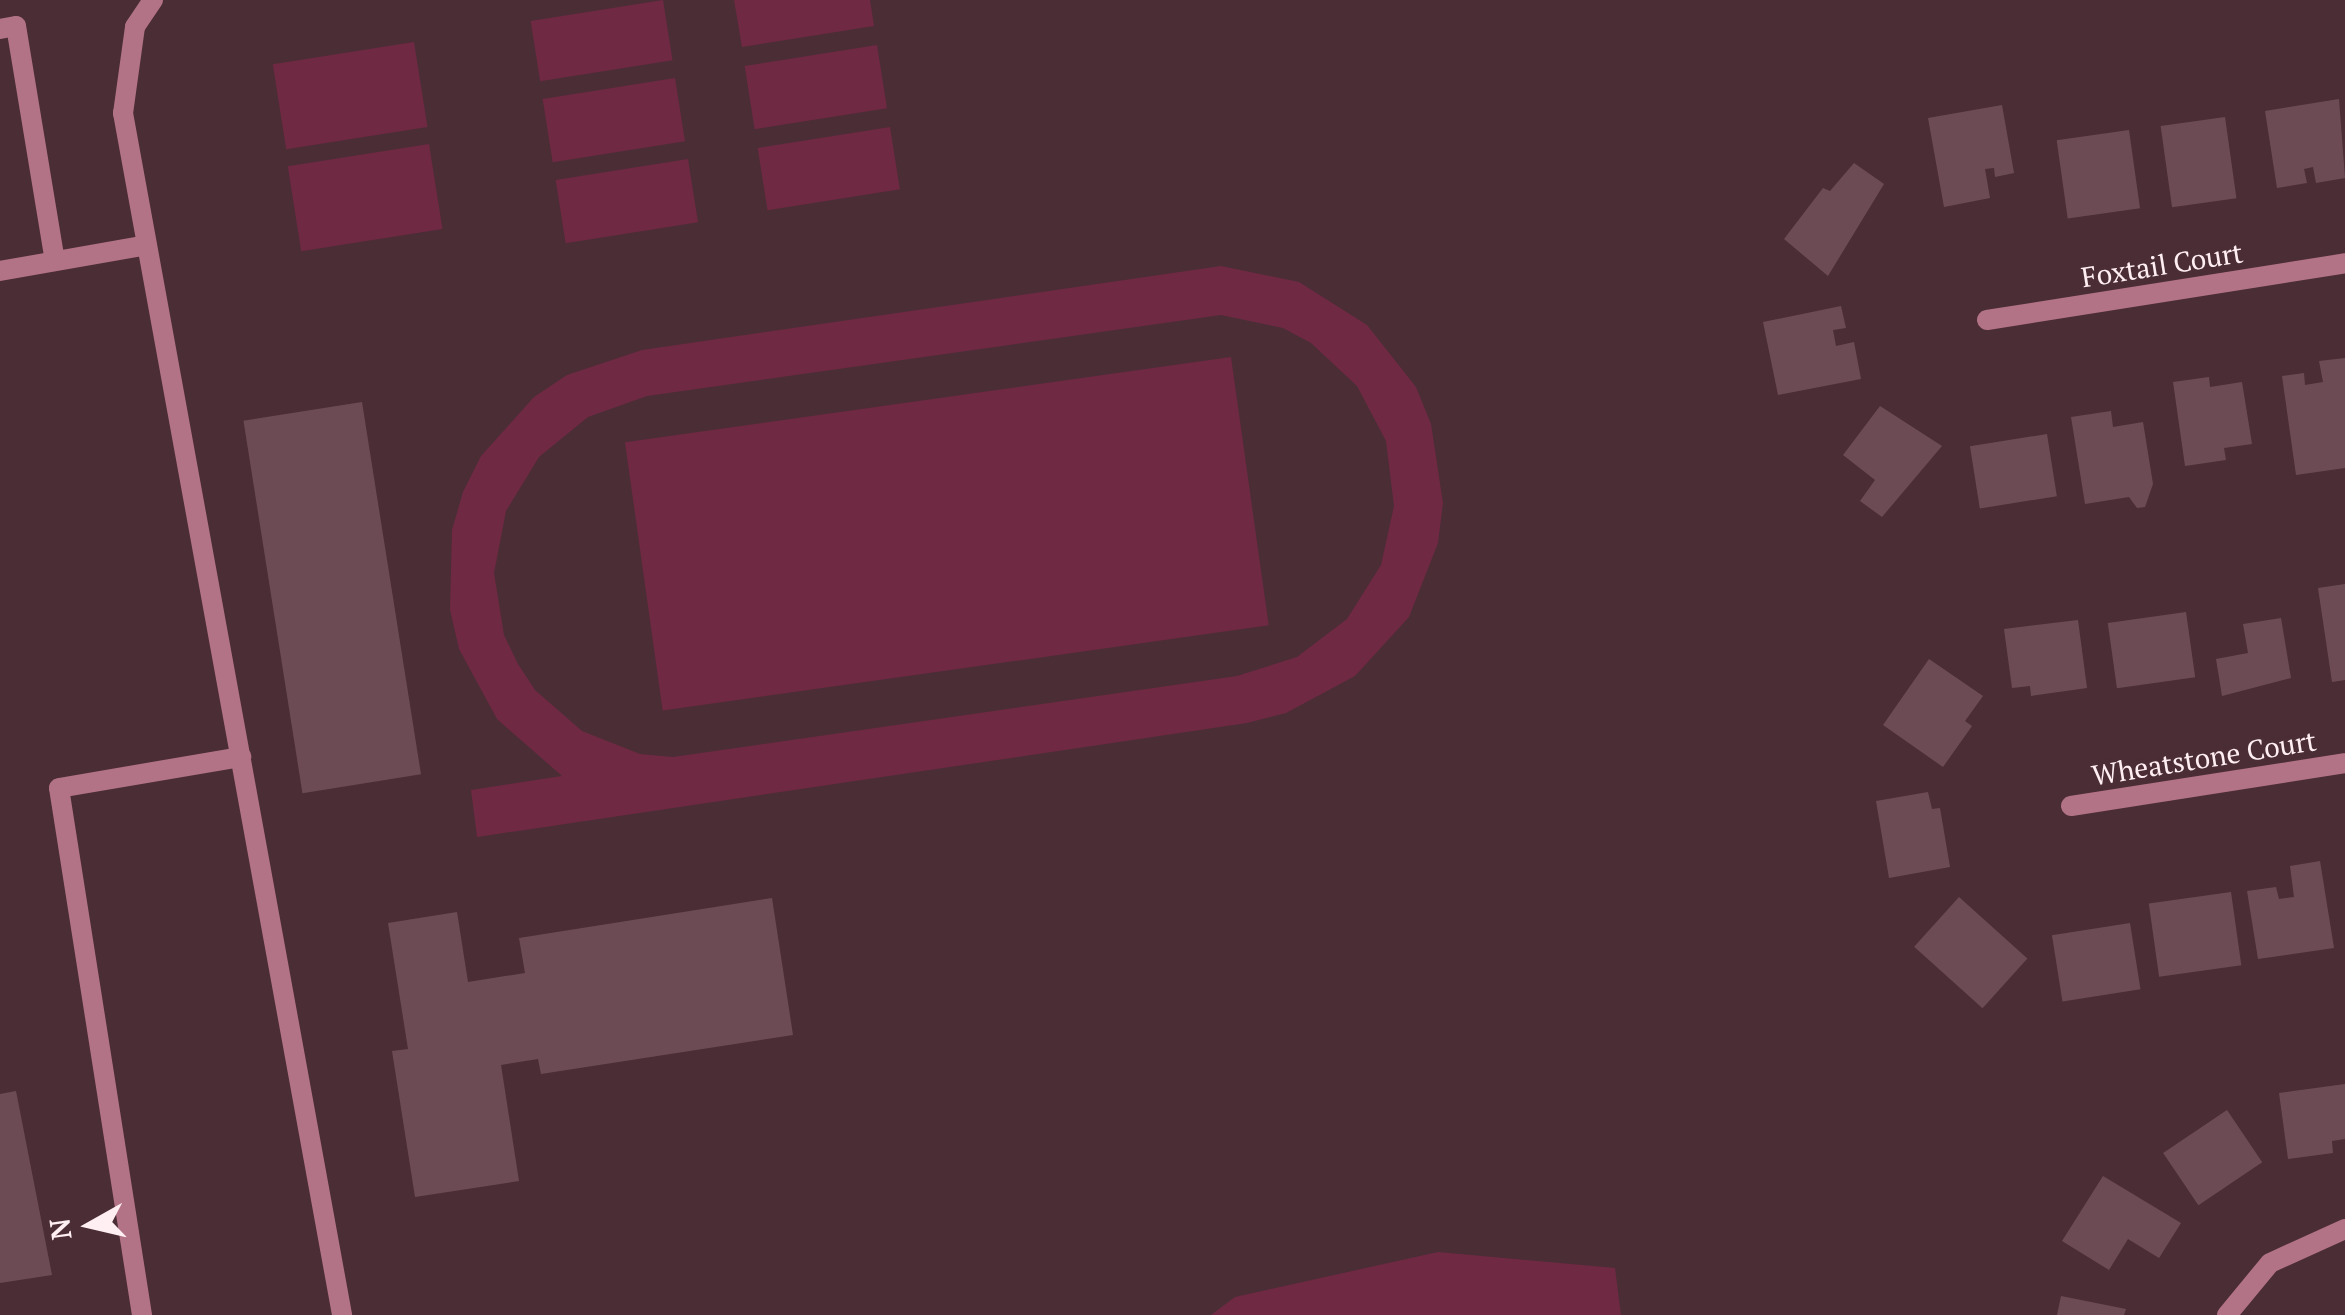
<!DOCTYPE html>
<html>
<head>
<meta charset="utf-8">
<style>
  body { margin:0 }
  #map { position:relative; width:2345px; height:1315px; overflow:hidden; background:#4b2d36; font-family:"PT Serif",serif }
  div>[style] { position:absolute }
  .green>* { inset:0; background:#6f2943; transform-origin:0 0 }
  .building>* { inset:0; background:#6d4b55; transform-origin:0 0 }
  .service>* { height:20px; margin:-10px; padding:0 10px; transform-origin:10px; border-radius:10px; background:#b37387 }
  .minor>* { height:20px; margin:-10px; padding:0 10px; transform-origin:10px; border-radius:10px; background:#b37387 }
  span { translate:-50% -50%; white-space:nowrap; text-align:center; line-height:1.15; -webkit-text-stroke:8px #4b2d36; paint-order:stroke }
  .street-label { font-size:28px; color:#ffeef2 }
  .north { position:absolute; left:40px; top:1175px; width:100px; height:100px; -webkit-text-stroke:8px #4b2d36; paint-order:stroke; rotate:262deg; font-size:28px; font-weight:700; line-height:40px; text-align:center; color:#ffeef2 }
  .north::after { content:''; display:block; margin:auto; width:35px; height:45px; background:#ffeef2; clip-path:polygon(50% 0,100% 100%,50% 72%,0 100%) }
</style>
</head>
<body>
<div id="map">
  <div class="green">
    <i style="left:663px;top:0;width:61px;height:134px;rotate:81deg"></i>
    <i style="clip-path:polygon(734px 0,870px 0,874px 26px,742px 47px)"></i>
    <i style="left:414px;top:42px;width:86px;height:143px;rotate:81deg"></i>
    <i style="left:877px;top:45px;width:64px;height:134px;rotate:81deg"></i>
    <i style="left:675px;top:78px;width:64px;height:134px;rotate:81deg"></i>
    <i style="left:890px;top:127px;width:63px;height:134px;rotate:81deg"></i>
    <i style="left:429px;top:144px;width:86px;height:143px;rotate:81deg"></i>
    <i style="left:688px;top:159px;width:64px;height:134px;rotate:81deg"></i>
    <i style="clip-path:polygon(evenodd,1221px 266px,1299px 282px,1367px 325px,1416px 387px,1431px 424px,1443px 503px,1438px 543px,1409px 617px,1355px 676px,1286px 713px,1247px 723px,477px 837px,471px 790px,562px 776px,497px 719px,459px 649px,450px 610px,452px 530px,463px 492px,481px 456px,534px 397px,567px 375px,642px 350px,1221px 266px,1221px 315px,1283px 328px,1311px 343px,1357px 386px,1386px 441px,1394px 506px,1381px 565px,1347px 619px,1297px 657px,1237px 676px,673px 757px,640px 754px,582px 731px,535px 690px,518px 664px,504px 635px,494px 573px,506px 511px,539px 457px,588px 417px,647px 396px,1221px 315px)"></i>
    <i style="left:1231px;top:357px;width:271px;height:612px;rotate:82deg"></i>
    <i style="clip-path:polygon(1438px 1252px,1615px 1268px,1621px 1315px,1211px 1315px,1235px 1297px)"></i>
  </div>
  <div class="building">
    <i style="clip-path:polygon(2339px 99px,2345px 178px,2316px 183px,2313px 167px,2304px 169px,2307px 183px,2277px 188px,2265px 111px)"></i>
    <i style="clip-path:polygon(2002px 105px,2014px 173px,1995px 177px,1994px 168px,1985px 169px,1990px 198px,1944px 207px,1928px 118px)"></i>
    <i style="left:2225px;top:117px;width:82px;height:65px;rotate:82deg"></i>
    <i style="left:2129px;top:130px;width:79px;height:73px;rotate:82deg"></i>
    <i style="clip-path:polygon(1854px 163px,1884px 184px,1828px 276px,1784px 239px,1823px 188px,1830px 191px)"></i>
    <i style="clip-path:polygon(1841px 306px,1846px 328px,1833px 330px,1836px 346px,1854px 342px,1861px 379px,1778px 395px,1763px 322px)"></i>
    <i style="clip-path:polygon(2345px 358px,2345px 468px,2296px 475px,2282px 376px,2304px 373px,2305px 385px,2323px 382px,2319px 361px)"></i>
    <i style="clip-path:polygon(2209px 377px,2210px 387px,2242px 382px,2252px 444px,2224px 448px,2226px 460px,2185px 466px,2173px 382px)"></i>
    <i style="left:362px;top:402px;width:377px;height:120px;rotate:81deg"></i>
    <i style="clip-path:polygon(1880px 406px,1942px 446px,1882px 517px,1860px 501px,1875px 480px,1843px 455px)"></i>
    <i style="clip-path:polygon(2111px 411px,2113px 427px,2143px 422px,2153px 484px,2145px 507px,2137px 508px,2129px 497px,2085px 504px,2071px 417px)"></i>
    <i style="left:2047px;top:434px;width:63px;height:78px;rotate:81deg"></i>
    <i style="clip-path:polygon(2345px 584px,2345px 680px,2332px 682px,2318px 588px)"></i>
    <i style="left:2186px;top:612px;width:66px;height:79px;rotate:82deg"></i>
    <i style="clip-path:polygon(2281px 618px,2291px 678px,2222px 696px,2216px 659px,2248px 653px,2243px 624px)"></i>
    <i style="clip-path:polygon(2078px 620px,2087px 688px,2031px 696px,2030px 686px,2012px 688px,2004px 629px)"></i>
    <i style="clip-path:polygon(1929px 659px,1983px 696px,1965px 721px,1972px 726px,1943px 767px,1883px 725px)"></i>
    <i style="clip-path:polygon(1928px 792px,1932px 809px,1940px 808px,1950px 867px,1889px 878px,1876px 801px)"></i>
    <i style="clip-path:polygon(2320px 861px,2334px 948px,2258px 959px,2247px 891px,2276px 887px,2279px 899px,2294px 897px,2290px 866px)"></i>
    <i style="left:2231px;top:892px;width:74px;height:83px;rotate:82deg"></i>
    <i style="left:1959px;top:897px;width:92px;height:67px;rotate:42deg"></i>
    <i style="clip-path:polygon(772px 898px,793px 1035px,541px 1074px,538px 1059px,501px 1065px,519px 1181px,415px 1197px,392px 1051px,408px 1049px,388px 923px,457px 912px,468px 982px,525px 973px,519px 938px)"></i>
    <i style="left:2130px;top:923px;width:67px;height:79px;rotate:81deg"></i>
    <i style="clip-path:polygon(2345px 1084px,2345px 1139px,2332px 1141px,2333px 1153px,2288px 1159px,2279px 1093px)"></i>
    <i style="clip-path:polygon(16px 1091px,52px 1275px,0 1283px,0 1094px)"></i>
    <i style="left:2227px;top:1110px;width:63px;height:77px;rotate:56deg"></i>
    <i style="clip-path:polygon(2103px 1176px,2181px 1223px,2159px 1258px,2128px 1239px,2109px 1270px,2062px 1241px)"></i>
    <i style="clip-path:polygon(2061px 1296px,2126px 1309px,2124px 1315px,2057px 1315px)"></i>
  </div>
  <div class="service">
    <i style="left:153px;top:0;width:32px;rotate:124deg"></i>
    <i style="left:135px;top:27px;width:87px;rotate:97.9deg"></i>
    <i style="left:123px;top:113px;width:1222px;rotate:79.67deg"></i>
    <i style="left:0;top:29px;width:16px;rotate:-11deg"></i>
    <i style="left:16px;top:26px;width:238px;rotate:80.6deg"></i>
    <i style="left:0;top:271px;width:149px;rotate:-10deg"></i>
    <i style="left:142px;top:1315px;width:533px;rotate:-98.95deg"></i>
    <i style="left:59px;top:788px;width:185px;rotate:-9.7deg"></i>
  </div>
  <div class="minor">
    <i style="left:1987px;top:320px;width:363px;rotate:-9deg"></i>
    <i style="left:2071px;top:806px;width:277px;rotate:-8.9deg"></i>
    <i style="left:2227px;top:1315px;width:67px;rotate:-50.4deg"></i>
    <i style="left:2270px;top:1263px;width:82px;rotate:-24.4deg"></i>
  </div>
  <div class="street-label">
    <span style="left:2162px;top:265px;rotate:-9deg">Foxtail Court</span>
    <span style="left:2204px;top:758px;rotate:-9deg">Wheatstone Court</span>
  </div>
  <div class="north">N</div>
</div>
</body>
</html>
